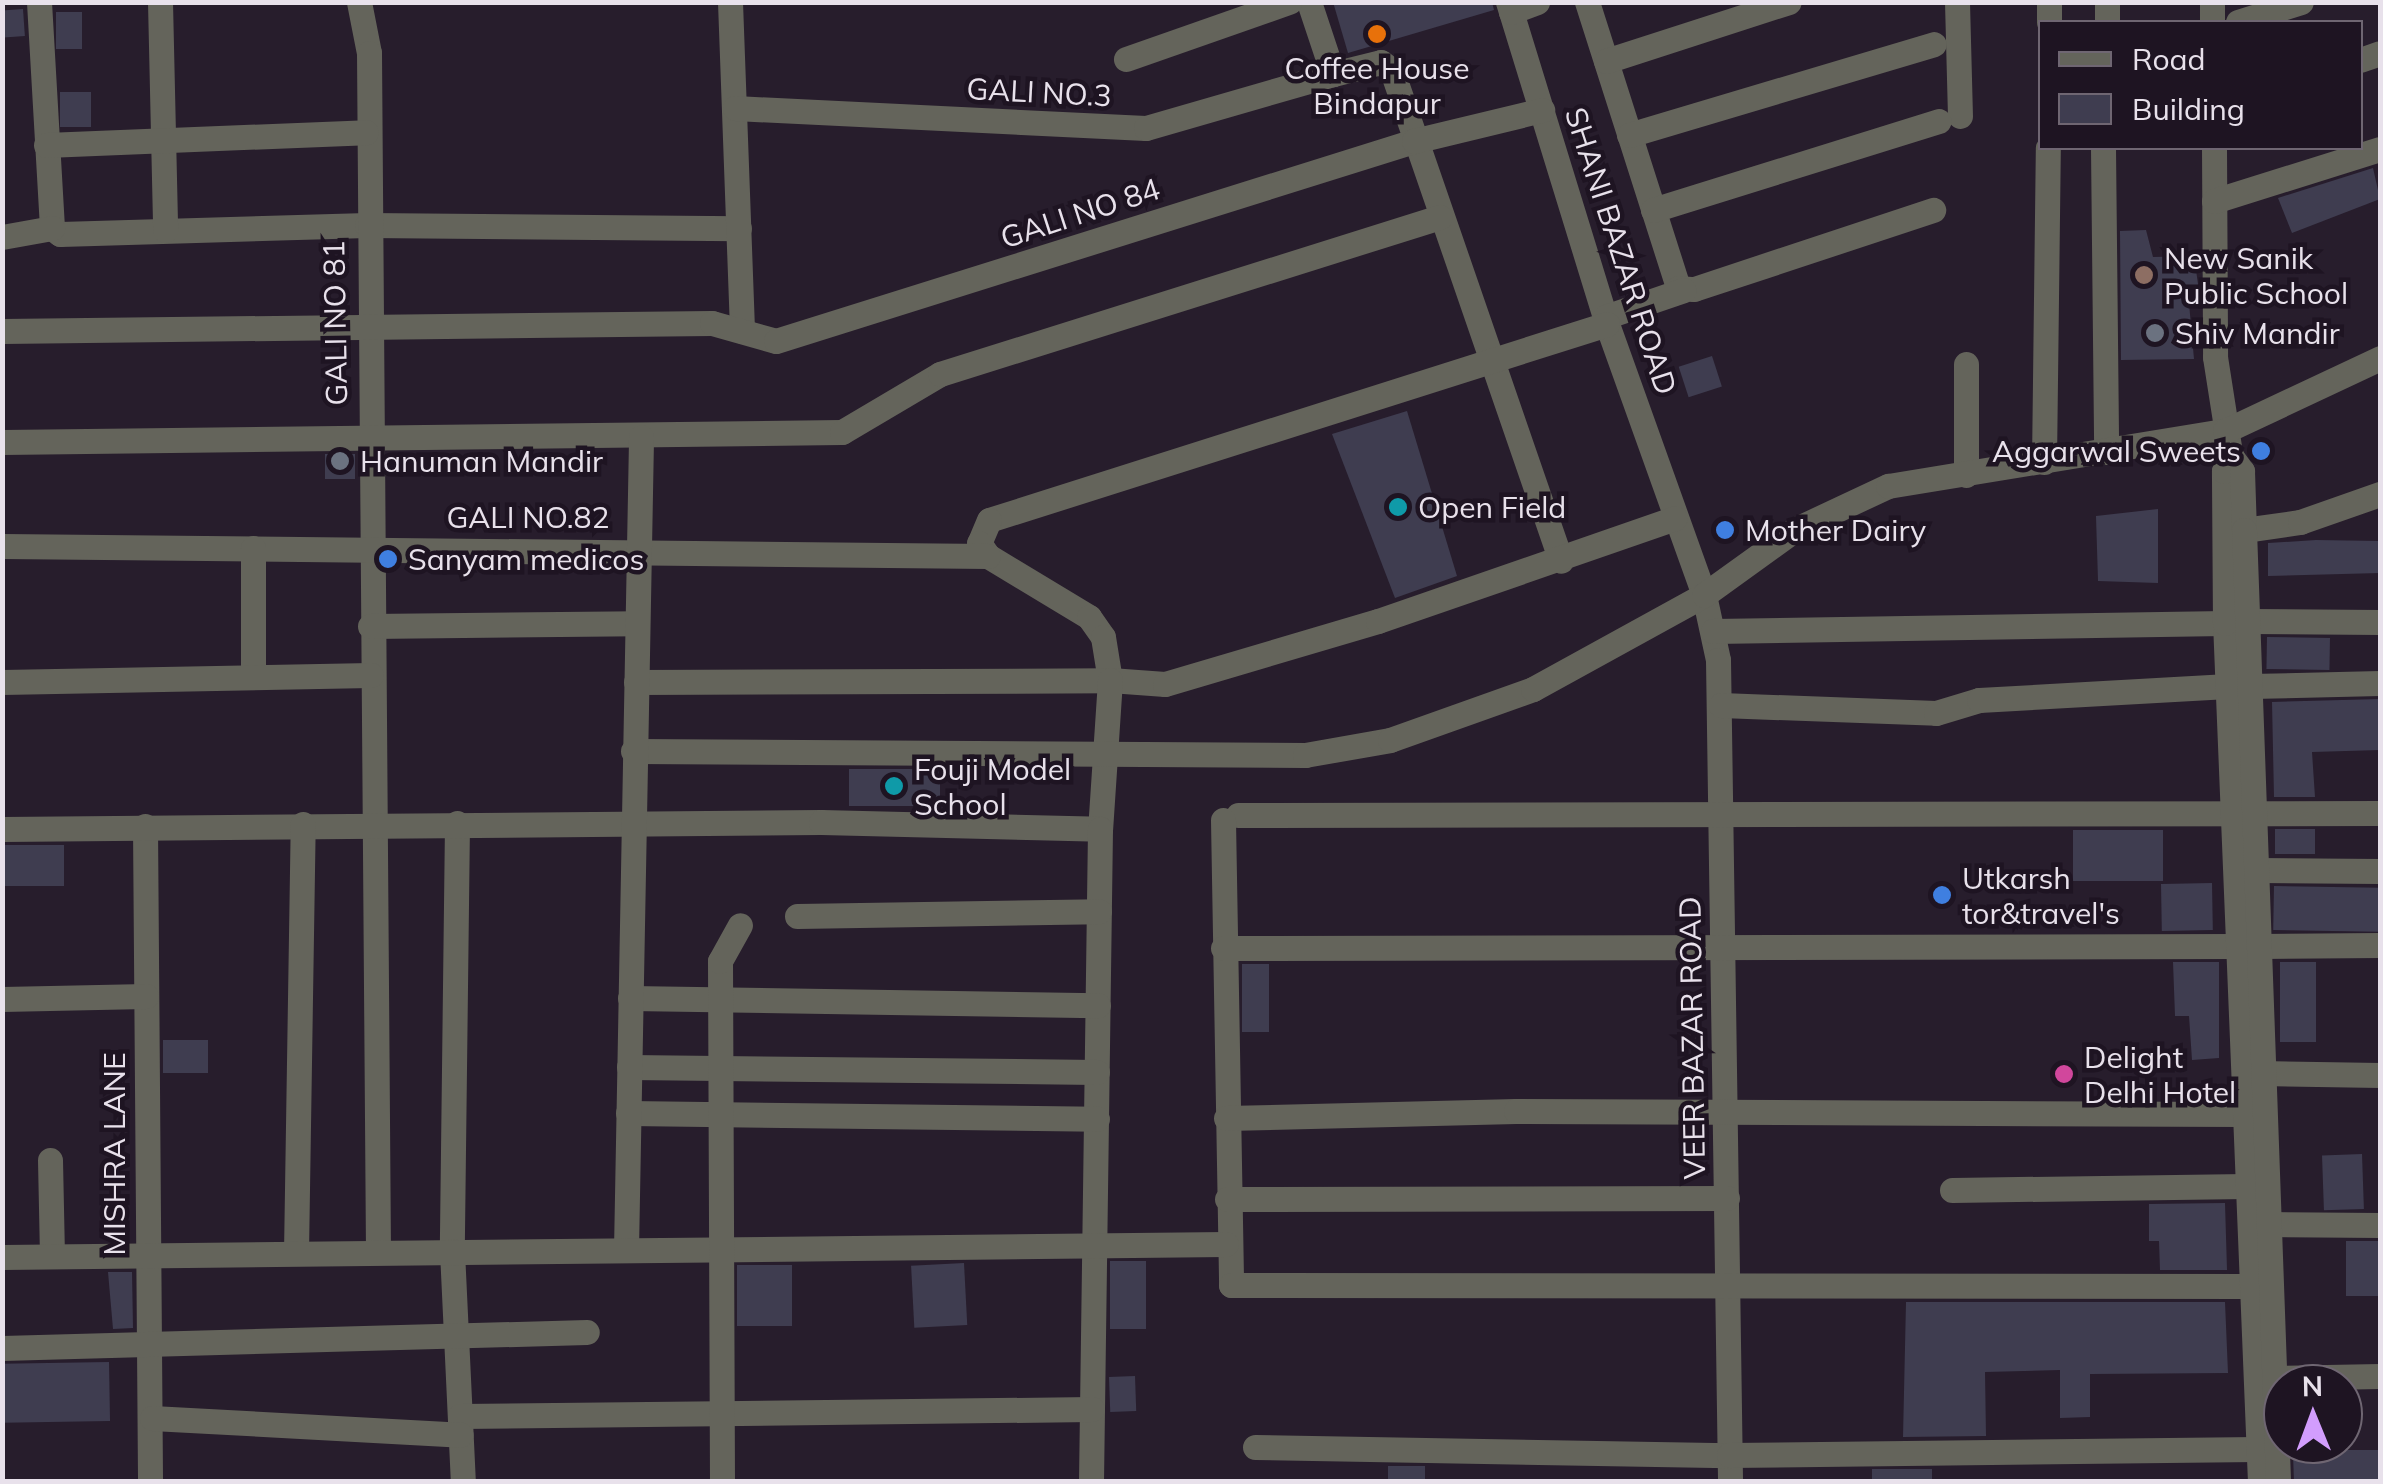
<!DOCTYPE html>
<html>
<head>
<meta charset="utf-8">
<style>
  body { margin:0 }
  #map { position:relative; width:2383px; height:1484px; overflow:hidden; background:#271d2c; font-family:Mulish,sans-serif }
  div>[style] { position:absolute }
  .building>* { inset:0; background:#3f3d50; transform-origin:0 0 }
  .minor>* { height:25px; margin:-12.5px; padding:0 12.5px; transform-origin:12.5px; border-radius:12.5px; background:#64645b }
  .dots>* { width:28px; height:28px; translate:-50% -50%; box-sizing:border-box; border:5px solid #1e1422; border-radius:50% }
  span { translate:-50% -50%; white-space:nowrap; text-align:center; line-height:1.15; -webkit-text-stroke:9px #1e1422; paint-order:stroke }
  .poi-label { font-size:30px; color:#e8e1eb }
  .left { translate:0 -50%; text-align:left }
  .right { translate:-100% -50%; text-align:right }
  .street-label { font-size:30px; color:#e8e1eb }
  .frame { position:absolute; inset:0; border:5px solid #e8e1eb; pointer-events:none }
  .legend { position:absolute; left:2038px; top:20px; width:325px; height:130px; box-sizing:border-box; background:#1e1422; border:2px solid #6f6672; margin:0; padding:12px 18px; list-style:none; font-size:30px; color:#e8e1eb }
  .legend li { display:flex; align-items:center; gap:20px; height:50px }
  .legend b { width:50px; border:2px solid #6f6672 }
  .north { position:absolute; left:2263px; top:1364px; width:100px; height:100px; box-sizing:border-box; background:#1e1422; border:2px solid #6f6672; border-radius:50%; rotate:359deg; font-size:28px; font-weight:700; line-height:40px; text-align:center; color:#e8e1eb }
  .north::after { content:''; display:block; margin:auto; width:35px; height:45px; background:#d29dfd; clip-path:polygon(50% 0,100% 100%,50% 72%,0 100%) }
</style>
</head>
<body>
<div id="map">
  <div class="building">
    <i style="clip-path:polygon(1333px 2px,1492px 2px,1494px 10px,1348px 53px)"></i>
    <i style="left:23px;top:9px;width:27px;height:21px;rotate:86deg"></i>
    <i style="left:56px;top:12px;width:26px;height:37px"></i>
    <i style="left:91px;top:92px;width:35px;height:31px;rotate:90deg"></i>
    <i style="clip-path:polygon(2373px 168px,2380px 199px,2292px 233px,2278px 198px)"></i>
    <i style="clip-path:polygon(2146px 230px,2153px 257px,2194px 256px,2198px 284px,2195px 303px,2189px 303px,2194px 359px,2121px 360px,2120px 231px)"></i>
    <i style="left:1712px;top:356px;width:32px;height:35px;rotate:72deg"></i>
    <i style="clip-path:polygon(1407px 411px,1457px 576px,1395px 598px,1332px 434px)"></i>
    <i style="left:325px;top:454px;width:30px;height:25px"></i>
    <i style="clip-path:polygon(2158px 509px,2158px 583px,2098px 581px,2096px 516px)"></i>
    <i style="clip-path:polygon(2316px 540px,2380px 541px,2380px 573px,2268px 576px,2268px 543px)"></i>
    <i style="left:2267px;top:637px;width:63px;height:32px;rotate:1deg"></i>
    <i style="clip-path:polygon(2380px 699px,2380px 750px,2312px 752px,2315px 797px,2274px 797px,2272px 702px)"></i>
    <i style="left:849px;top:769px;width:91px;height:37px"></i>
    <i style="left:2275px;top:829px;width:40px;height:25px"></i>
    <i style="left:2073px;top:830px;width:90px;height:51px"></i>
    <i style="left:2px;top:845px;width:62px;height:41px"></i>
    <i style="left:2212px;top:883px;width:47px;height:51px;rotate:89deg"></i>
    <i style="left:2274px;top:886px;width:106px;height:44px;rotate:1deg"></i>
    <i style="clip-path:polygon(2173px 962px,2219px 962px,2219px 1058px,2192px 1060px,2189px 1016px,2175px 1016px)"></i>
    <i style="left:2280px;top:962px;width:36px;height:80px"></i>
    <i style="left:1242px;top:964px;width:27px;height:68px"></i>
    <i style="left:163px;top:1040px;width:45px;height:33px"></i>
    <i style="left:2362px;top:1154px;width:55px;height:40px;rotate:88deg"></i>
    <i style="clip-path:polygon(2225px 1203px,2227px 1270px,2160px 1270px,2159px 1241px,2149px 1241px,2149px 1204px)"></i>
    <i style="left:2346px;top:1241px;width:34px;height:55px"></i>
    <i style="left:1110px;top:1261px;width:36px;height:68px"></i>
    <i style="left:964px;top:1263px;width:62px;height:53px;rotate:87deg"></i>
    <i style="left:737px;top:1265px;width:55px;height:61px"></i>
    <i style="clip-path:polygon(108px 1272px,132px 1272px,133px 1328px,113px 1329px)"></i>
    <i style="clip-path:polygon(1906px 1302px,2225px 1302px,2228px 1373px,2090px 1374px,2090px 1417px,2060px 1418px,2060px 1370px,1985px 1372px,1986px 1436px,1903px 1437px)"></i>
    <i style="left:109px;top:1362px;width:59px;height:107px;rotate:89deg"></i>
    <i style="left:1135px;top:1376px;width:35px;height:26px;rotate:88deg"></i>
    <i style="clip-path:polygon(2340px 1450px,2380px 1450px,2380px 1482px,2294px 1482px,2293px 1454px)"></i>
    <i style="left:1388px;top:1466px;width:37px;height:16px"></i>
    <i style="left:1932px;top:1469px;width:13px;height:60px;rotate:90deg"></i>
  </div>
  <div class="minor">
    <i style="left:39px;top:2px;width:226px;rotate:86.7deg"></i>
    <i style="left:52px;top:228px;width:10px;rotate:37deg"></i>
    <i style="left:60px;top:234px;width:307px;rotate:-1.7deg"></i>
    <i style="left:367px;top:225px;width:372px;rotate:0.5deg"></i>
    <i style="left:160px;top:2px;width:228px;rotate:88.7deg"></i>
    <i style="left:359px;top:2px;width:52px;rotate:78.9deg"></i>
    <i style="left:369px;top:53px;width:1199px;rotate:89.57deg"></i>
    <i style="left:730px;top:2px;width:329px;rotate:87.9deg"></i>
    <i style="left:1309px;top:2px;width:76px;rotate:71.6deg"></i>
    <i style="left:1333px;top:74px;width:49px;rotate:-14deg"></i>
    <i style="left:1381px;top:62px;width:14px;rotate:39deg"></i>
    <i style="left:1392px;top:71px;width:518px;rotate:70.97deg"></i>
    <i style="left:1508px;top:2px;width:337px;rotate:72.9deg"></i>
    <i style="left:1607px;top:324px;width:288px;rotate:70.3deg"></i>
    <i style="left:1704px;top:595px;width:66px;rotate:77.8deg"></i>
    <i style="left:1718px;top:660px;width:822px;rotate:89.16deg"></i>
    <i style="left:1587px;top:2px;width:300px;rotate:72.3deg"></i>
    <i style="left:1678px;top:288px;width:16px;rotate:4deg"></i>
    <i style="left:1694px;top:289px;width:252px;rotate:-18.3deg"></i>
    <i style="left:1957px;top:2px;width:114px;rotate:88.5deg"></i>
    <i style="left:2212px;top:2px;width:20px;rotate:90deg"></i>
    <i style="left:1511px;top:12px;width:28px;rotate:-21deg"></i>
    <i style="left:2049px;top:22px;width:20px;rotate:-90deg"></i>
    <i style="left:2107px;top:22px;width:20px;rotate:-90deg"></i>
    <i style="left:2238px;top:22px;width:66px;rotate:-17.6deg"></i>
    <i style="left:1126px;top:59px;width:173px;rotate:-19.3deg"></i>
    <i style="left:2360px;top:60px;width:21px;rotate:-19deg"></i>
    <i style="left:1606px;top:61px;width:192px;rotate:-17.9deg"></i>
    <i style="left:735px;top:108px;width:411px;rotate:2.8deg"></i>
    <i style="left:1146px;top:128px;width:195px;rotate:-16.1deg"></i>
    <i style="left:1629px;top:135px;width:318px;rotate:-16.6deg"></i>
    <i style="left:46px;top:145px;width:320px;rotate:-2.3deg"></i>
    <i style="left:2103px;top:148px;width:304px;rotate:89.4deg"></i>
    <i style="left:2214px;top:148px;width:209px;rotate:89.7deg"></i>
    <i style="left:2215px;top:357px;width:90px;rotate:81.1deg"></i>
    <i style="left:2214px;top:201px;width:174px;rotate:-17.4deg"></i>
    <i style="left:1653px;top:210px;width:299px;rotate:-17.3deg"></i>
    <i style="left:2px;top:237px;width:51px;rotate:-10.2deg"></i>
    <i style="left:1605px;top:317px;width:83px;rotate:-18.9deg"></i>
    <i style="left:1607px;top:324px;width:648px;rotate:162.4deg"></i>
    <i style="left:989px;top:520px;width:25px;rotate:113deg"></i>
    <i style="left:979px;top:543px;width:16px;rotate:55deg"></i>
    <i style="left:988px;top:556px;width:118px;rotate:31.1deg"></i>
    <i style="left:1089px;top:617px;width:24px;rotate:55deg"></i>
    <i style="left:1103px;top:637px;width:44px;rotate:80.8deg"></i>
    <i style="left:1110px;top:680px;width:55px;rotate:4.2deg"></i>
    <i style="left:1165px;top:684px;width:222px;rotate:-16.5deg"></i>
    <i style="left:1378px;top:621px;width:314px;rotate:-19.1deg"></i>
    <i style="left:2px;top:331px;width:710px;rotate:-0.65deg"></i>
    <i style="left:712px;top:323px;width:66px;rotate:15.7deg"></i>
    <i style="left:776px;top:341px;width:669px;rotate:-17.41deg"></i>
    <i style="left:1414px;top:141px;width:132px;rotate:-13.6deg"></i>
    <i style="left:2px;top:442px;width:840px;rotate:-0.68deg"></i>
    <i style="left:842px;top:432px;width:114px;rotate:-30.6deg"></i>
    <i style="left:940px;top:374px;width:524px;rotate:-17.43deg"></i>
    <i style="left:2044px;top:462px;width:314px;rotate:-89.3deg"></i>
    <i style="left:1966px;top:475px;width:111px;rotate:-90deg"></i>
    <i style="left:2244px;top:530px;width:57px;rotate:-8.1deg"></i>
    <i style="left:2300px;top:522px;width:85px;rotate:-19.3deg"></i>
    <i style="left:2px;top:546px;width:986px;rotate:0.58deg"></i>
    <i style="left:253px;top:548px;width:127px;rotate:90deg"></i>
    <i style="left:2247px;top:621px;width:133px;rotate:0.4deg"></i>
    <i style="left:370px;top:626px;width:267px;rotate:-0.6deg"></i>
    <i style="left:1713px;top:631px;width:512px;rotate:-0.9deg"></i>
    <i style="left:2px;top:682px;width:369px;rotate:-1.1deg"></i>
    <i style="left:636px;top:682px;width:474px;rotate:-0.2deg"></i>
    <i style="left:1110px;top:680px;width:149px;rotate:93.8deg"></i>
    <i style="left:2250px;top:686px;width:130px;rotate:-1.3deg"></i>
    <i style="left:1721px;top:705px;width:215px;rotate:2.1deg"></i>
    <i style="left:1936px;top:713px;width:45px;rotate:-16.8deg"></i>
    <i style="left:1979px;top:700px;width:249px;rotate:-3.2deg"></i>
    <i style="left:633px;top:751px;width:672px;rotate:0.34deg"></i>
    <i style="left:1305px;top:755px;width:86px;rotate:-10deg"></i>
    <i style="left:1390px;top:740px;width:152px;rotate:-19.6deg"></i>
    <i style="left:1533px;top:689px;width:195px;rotate:-28.8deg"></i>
    <i style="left:1704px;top:595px;width:111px;rotate:-35.8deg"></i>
    <i style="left:1794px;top:530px;width:104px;rotate:-25.1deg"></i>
    <i style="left:1888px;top:486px;width:341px;rotate:-9.3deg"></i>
    <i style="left:2225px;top:431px;width:171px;rotate:-25.2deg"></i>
    <i style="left:1238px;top:815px;width:1142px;rotate:-0.1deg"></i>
    <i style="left:1223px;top:820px;width:465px;rotate:89deg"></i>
    <i style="left:1231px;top:1285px;width:1019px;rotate:0.06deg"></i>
    <i style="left:457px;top:823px;width:428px;rotate:90.7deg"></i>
    <i style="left:452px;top:1251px;width:231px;rotate:87.3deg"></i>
    <i style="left:145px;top:826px;width:656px;rotate:89.56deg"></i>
    <i style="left:2px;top:829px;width:819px;rotate:-0.49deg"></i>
    <i style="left:821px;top:822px;width:279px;rotate:1.4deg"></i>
    <i style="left:1100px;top:829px;width:653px;rotate:90.79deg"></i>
    <i style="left:2257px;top:870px;width:123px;rotate:0.5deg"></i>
    <i style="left:797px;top:916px;width:302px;rotate:-0.9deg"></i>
    <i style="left:2259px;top:946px;width:121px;rotate:-0.5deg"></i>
    <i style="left:1223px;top:948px;width:1016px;rotate:-0.11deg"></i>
    <i style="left:630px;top:998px;width:468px;rotate:0.9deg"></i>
    <i style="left:2px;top:999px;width:144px;rotate:-1.2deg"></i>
    <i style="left:629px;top:1067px;width:468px;rotate:0.6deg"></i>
    <i style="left:2260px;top:1073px;width:120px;rotate:1deg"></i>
    <i style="left:628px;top:1113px;width:469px;rotate:0.7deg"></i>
    <i style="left:1226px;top:1118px;width:290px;rotate:-1.4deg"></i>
    <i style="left:1516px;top:1111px;width:727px;rotate:0.24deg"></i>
    <i style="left:50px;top:1160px;width:96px;rotate:88.8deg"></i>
    <i style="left:1952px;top:1190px;width:294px;rotate:-0.8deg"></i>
    <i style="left:1227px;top:1199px;width:500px;rotate:-0.11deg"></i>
    <i style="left:2266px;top:1224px;width:114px;rotate:0.5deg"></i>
    <i style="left:626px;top:1250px;width:813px;rotate:-88.94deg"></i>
    <i style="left:296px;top:1253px;width:429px;rotate:-89.1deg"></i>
    <i style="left:2px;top:1257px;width:1224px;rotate:-0.61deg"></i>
    <i style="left:2px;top:1348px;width:585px;rotate:-1.57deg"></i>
    <i style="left:2271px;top:1378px;width:109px;rotate:-1.1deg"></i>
    <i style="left:460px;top:1416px;width:632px;rotate:-0.63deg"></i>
    <i style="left:152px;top:1418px;width:309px;rotate:3.1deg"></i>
    <i style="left:1255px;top:1447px;width:474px;rotate:1deg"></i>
    <i style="left:1729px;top:1455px;width:528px;rotate:-0.65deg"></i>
    <i style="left:722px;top:1482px;width:521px;rotate:-90.22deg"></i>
    <i style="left:720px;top:961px;width:41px;rotate:-60.9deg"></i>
    <i style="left:2260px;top:1482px;width:860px;rotate:-92.33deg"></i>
    <i style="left:2225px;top:623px;width:152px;rotate:-90.4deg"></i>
    <i style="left:2224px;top:471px;width:17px;rotate:-65deg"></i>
    <i style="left:2231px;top:456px;width:19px;rotate:54deg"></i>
    <i style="left:2242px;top:471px;width:59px;rotate:88.1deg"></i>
    <i style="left:2244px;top:530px;width:953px;rotate:87.95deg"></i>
  </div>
  <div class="dots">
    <i style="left:1377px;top:34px;background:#e8710a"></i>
    <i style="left:2144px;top:275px;background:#8d6e63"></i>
    <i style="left:2155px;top:333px;background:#6b7280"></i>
    <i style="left:2261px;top:451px;background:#3f7fe0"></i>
    <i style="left:340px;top:461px;background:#6b7280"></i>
    <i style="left:1398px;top:507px;background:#0f9aa8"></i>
    <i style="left:1725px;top:530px;background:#3f7fe0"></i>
    <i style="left:388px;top:559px;background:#3f7fe0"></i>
    <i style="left:894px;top:786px;background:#0f9aa8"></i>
    <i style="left:1942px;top:895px;background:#3f7fe0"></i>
    <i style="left:2064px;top:1074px;background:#d1479c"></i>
  </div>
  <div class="poi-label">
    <span style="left:1377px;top:85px">Coffee House<br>Bindapur</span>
    <span class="left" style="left:2164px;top:275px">New Sanik<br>Public School</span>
    <span class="left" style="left:2175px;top:333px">Shiv Mandir</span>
    <span class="right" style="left:2241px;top:451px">Aggarwal Sweets</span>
    <span class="left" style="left:360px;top:461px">Hanuman Mandir</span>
    <span class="left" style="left:1418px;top:507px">Open Field</span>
    <span class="left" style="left:1745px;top:530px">Mother Dairy</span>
    <span class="left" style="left:408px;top:559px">Sanyam medicos</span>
    <span class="left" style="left:914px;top:786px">Fouji Model<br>School</span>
    <span class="left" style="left:1962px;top:895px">Utkarsh<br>tor&amp;travel's</span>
    <span class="left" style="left:2084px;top:1074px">Delight<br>Delhi Hotel</span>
  </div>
  <div class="street-label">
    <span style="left:1039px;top:92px;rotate:3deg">GALI NO.3</span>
    <span style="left:1080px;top:213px;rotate:-18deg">GALI NO 84</span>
    <span style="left:1621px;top:251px;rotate:72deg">SHANI BAZAR ROAD</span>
    <span style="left:335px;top:323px;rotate:-91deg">GALI NO 81</span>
    <span style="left:528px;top:517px">GALI NO.82</span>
    <span style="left:1692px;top:1038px;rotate:-91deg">VEER BAZAR ROAD</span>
    <span style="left:114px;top:1154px;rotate:-90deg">MISHRA LANE</span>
  </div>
  <div class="frame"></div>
  <ul class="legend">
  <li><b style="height:12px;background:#64645b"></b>Road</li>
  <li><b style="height:28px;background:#3f3d50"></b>Building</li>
  </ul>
  <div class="north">N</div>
</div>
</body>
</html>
